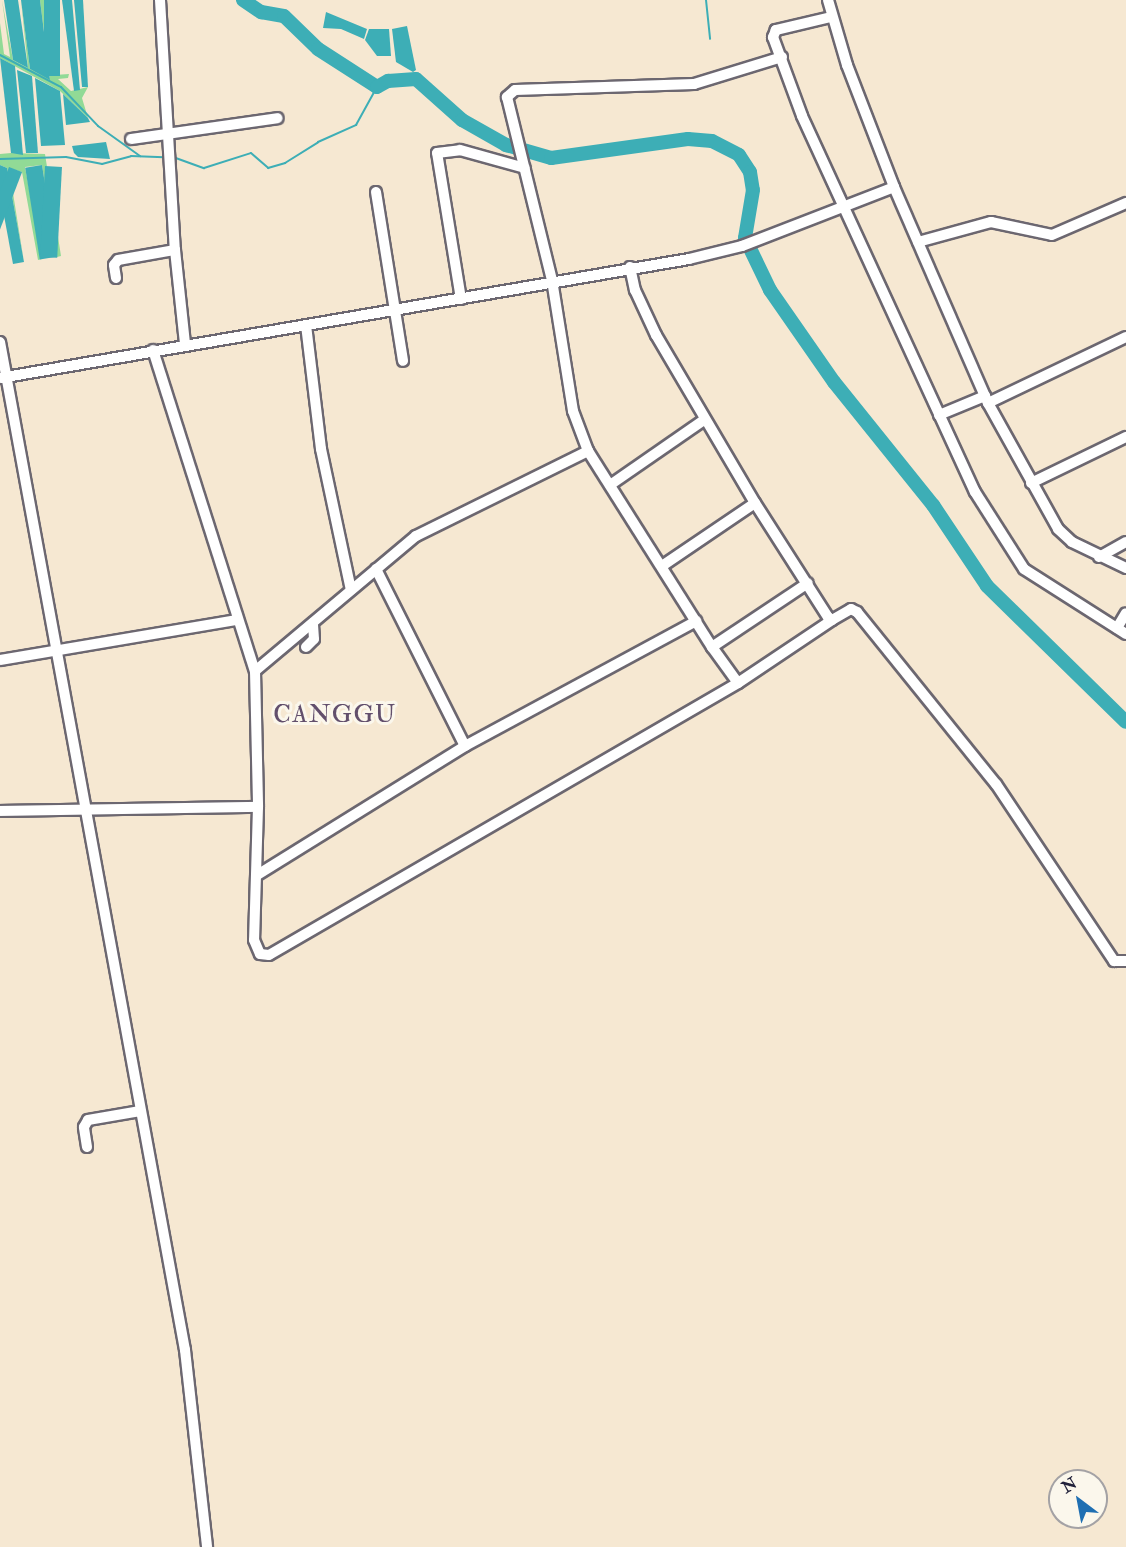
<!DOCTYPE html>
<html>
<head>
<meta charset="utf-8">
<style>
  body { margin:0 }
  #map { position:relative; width:1126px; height:1547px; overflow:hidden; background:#f6e8d2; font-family:"IM FELL Double Pica",serif }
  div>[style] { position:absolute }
  .green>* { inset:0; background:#91da96 }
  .water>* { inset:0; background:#3daeb6; transform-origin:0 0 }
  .stream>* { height:2px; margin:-1px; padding:0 1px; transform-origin:1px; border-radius:1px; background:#3daeb6 }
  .river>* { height:14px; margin:-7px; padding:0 7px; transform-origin:7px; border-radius:7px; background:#3daeb6 }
  .roads { filter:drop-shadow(2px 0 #6c6770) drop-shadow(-2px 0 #6c6770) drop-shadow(0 2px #6c6770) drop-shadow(0 -2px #6c6770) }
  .minor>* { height:10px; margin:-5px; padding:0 5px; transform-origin:5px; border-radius:5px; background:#fff }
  span { translate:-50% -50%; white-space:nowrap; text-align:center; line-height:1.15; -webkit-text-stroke:6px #fbf7ec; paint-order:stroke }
  .quarter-label { font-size:24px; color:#624f6c; letter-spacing:1.5px }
  .north { position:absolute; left:1048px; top:1469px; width:60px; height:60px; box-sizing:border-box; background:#fbf7ec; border:2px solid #a4a2a5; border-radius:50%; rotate:328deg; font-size:16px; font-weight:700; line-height:24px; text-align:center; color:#22223b }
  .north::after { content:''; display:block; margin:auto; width:21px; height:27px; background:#1f6fb2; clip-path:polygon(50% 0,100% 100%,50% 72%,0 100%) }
</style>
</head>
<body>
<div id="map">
  <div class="green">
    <i style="clip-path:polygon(2px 0,13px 60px,28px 68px,21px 0,30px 69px,50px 79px,40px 0,44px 0,54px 75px,69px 74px,68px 78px,58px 79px,71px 91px,88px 87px,82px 98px,88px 118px,60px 91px,0 58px,0 23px,4px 54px,10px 57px)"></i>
    <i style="clip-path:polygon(11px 153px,45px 154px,61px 256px,57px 257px,42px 165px,25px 167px,42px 259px,38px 260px,22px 172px,9px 168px,24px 262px,7px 168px,0 165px,0 154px)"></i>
  </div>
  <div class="water">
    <i style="clip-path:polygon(4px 0,18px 0,28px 68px,13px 60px)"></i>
    <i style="clip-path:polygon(21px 0,40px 0,50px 80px,30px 69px)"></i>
    <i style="left:44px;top:0;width:16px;height:76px"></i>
    <i style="clip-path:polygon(62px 0,72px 0,80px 90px,74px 91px)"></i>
    <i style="clip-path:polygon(74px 0,83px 0,88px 87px,82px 87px)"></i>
    <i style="clip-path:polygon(326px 12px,367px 29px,364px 39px,341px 29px,323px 28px)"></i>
    <i style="clip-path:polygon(407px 26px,416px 70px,413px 72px,396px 62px,392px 29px)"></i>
    <i style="clip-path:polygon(369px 29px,389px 29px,391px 56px,377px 56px,365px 40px)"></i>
    <i style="clip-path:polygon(0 58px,15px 66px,23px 155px,11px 153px)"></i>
    <i style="clip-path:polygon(17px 70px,32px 76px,38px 153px,26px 153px)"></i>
    <i style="clip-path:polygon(35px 78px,60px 91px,65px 145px,41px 146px)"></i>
    <i style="clip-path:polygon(63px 94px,88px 118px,90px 122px,66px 125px)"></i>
    <i style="clip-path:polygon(106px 142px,110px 159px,78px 157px,74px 153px,72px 146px)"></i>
    <i style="clip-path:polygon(0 165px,7px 168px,24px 262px,13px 264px,0 194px)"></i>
    <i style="left:42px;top:165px;width:93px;height:17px;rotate:81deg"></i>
    <i style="left:45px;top:166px;width:17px;height:91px;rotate:3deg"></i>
    <i style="left:9px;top:167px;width:14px;height:97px;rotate:21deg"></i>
  </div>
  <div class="stream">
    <i style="left:706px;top:0;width:39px;rotate:84deg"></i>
    <i style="left:0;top:55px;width:69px;rotate:27.7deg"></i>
    <i style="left:61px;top:87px;width:54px;rotate:46.5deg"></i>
    <i style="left:98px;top:126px;width:52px;rotate:35.5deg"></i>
    <i style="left:173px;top:157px;width:33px;rotate:20deg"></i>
    <i style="left:204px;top:168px;width:49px;rotate:-17.7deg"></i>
    <i style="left:251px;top:153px;width:23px;rotate:41deg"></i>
    <i style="left:268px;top:168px;width:18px;rotate:-16deg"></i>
    <i style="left:285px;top:163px;width:39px;rotate:-32deg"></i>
    <i style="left:318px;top:142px;width:42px;rotate:-24.1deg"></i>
    <i style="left:356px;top:125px;width:43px;rotate:-61.1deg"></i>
    <i style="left:0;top:159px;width:66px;rotate:-1.7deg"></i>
    <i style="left:66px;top:157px;width:37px;rotate:11deg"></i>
    <i style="left:102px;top:164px;width:30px;rotate:-15deg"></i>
    <i style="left:131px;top:156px;width:33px;rotate:2deg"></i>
  </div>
  <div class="river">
    <i style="left:243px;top:0;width:22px;rotate:34deg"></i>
    <i style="left:261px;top:12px;width:23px;rotate:10deg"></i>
    <i style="left:284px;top:16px;width:47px;rotate:44.1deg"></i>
    <i style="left:318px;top:49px;width:70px;rotate:32.8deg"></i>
    <i style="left:377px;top:87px;width:13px;rotate:-29deg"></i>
    <i style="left:388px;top:81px;width:28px;rotate:-4deg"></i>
    <i style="left:416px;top:79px;width:62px;rotate:41.7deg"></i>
    <i style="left:462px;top:120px;width:51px;rotate:29.6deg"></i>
    <i style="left:506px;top:145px;width:47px;rotate:16.1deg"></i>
    <i style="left:551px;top:158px;width:138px;rotate:-7.9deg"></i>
    <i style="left:688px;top:139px;width:24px;rotate:5deg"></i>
    <i style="left:712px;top:141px;width:30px;rotate:27deg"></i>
    <i style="left:739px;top:155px;width:20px;rotate:57deg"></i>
    <i style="left:750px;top:172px;width:18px;rotate:81deg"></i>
    <i style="left:753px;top:190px;width:49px;rotate:99.5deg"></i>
    <i style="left:745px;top:238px;width:58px;rotate:64.3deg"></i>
    <i style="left:770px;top:290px;width:112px;rotate:55.2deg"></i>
    <i style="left:834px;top:382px;width:158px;rotate:51.2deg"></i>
    <i style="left:933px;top:505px;width:97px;rotate:56.3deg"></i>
    <i style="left:987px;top:586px;width:194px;rotate:44.4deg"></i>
  </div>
  <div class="roads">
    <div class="minor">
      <i style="left:160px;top:0;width:250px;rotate:86.6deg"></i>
      <i style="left:175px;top:250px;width:95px;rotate:83.9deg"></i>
      <i style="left:828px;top:0;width:68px;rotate:73.7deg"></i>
      <i style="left:847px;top:65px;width:131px;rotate:68.9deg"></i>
      <i style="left:894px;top:187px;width:236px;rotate:66.5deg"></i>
      <i style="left:988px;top:403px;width:144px;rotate:60.9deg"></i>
      <i style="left:1058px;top:529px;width:19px;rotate:43deg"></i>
      <i style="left:1072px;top:542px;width:60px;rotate:25.7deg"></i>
      <i style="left:831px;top:17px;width:57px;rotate:166.7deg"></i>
      <i style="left:776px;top:30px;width:8px;rotate:113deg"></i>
      <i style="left:773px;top:37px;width:84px;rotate:69.8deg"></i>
      <i style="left:802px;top:116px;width:414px;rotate:65.3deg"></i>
      <i style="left:975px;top:492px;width:91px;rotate:57.5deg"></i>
      <i style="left:1024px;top:569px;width:121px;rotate:32.5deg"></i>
      <i style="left:782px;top:57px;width:92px;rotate:162.9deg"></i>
      <i style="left:694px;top:84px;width:179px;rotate:178.1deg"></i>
      <i style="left:515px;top:90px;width:11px;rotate:139deg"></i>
      <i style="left:507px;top:97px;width:188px;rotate:76.2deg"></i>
      <i style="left:552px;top:280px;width:133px;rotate:80.9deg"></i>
      <i style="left:573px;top:411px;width:43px;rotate:69.4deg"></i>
      <i style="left:588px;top:451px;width:232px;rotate:57.7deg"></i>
      <i style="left:712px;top:647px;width:115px;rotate:-33.7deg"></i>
      <i style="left:131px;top:139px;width:148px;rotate:-8.1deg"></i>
      <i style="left:376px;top:192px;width:171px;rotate:80.9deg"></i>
      <i style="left:918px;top:242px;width:76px;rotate:-15.3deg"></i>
      <i style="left:991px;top:222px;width:62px;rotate:12deg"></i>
      <i style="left:1052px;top:235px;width:81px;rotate:-23.4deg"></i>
      <i style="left:630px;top:267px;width:24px;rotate:78deg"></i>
      <i style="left:635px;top:290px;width:50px;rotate:65deg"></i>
      <i style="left:656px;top:335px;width:195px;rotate:59.5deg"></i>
      <i style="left:755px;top:503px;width:135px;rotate:57.4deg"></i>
      <i style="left:828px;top:617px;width:5px;rotate:37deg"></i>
      <i style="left:832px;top:620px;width:22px;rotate:-30deg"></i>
      <i style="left:851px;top:609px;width:7px;rotate:27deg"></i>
      <i style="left:857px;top:612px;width:221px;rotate:51.1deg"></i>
      <i style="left:996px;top:784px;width:213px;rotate:56.3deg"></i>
      <i style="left:1114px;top:961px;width:12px"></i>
      <i style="left:116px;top:278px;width:13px;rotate:-99deg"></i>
      <i style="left:114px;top:265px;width:6px;rotate:-51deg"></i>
      <i style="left:118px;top:260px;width:58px;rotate:-10deg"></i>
      <i style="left:461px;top:299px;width:148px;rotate:-99.3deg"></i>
      <i style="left:437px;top:153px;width:23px;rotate:-7deg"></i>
      <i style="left:460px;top:150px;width:67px;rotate:15.5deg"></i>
      <i style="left:306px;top:325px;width:125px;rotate:83.1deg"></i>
      <i style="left:321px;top:449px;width:144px;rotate:78deg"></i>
      <i style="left:0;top:342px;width:1025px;rotate:79.6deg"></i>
      <i style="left:185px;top:1350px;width:198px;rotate:83.6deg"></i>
      <i style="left:153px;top:350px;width:337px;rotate:72.4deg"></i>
      <i style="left:255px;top:671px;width:136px;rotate:88.7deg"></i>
      <i style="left:258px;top:807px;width:133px;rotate:91.7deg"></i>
      <i style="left:254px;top:940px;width:15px;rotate:67deg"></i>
      <i style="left:260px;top:954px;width:9px;rotate:6deg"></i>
      <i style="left:269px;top:955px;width:542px;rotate:-30.11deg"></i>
      <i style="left:738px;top:683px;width:113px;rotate:-33.8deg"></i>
      <i style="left:0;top:378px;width:699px;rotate:-9.8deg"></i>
      <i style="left:689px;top:259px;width:55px;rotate:-13.8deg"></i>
      <i style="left:742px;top:246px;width:163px;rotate:-21.2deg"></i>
      <i style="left:988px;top:403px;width:153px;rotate:-25.6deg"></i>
      <i style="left:939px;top:415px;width:50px;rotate:-22.4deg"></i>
      <i style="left:1031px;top:483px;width:106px;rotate:-25.8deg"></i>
      <i style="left:610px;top:485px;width:114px;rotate:-34.7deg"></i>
      <i style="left:1099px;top:557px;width:31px;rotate:-29deg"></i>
      <i style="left:662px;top:566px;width:112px;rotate:-34.1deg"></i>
      <i style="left:376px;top:569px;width:198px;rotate:63.3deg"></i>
      <i style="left:1117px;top:628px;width:17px;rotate:-59deg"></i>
      <i style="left:306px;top:647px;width:11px;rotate:-45deg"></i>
      <i style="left:314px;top:639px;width:16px;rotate:-94deg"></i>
      <i style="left:712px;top:647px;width:44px;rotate:54.2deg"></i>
      <i style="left:0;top:660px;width:240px;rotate:-9.6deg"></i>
      <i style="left:255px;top:671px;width:210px;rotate:-40deg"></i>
      <i style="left:416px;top:536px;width:192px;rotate:-26.3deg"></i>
      <i style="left:0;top:811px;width:258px;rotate:-0.9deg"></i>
      <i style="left:257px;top:875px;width:245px;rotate:-31.8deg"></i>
      <i style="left:465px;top:746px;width:263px;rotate:-28.4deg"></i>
      <i style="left:87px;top:1147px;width:20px;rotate:-99deg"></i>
      <i style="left:84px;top:1127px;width:8px;rotate:-60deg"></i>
      <i style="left:88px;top:1120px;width:53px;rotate:-9.8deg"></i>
    </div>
  </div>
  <div class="quarter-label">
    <span style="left:335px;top:715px">CANGGU</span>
  </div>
  <div class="north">N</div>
</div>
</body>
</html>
